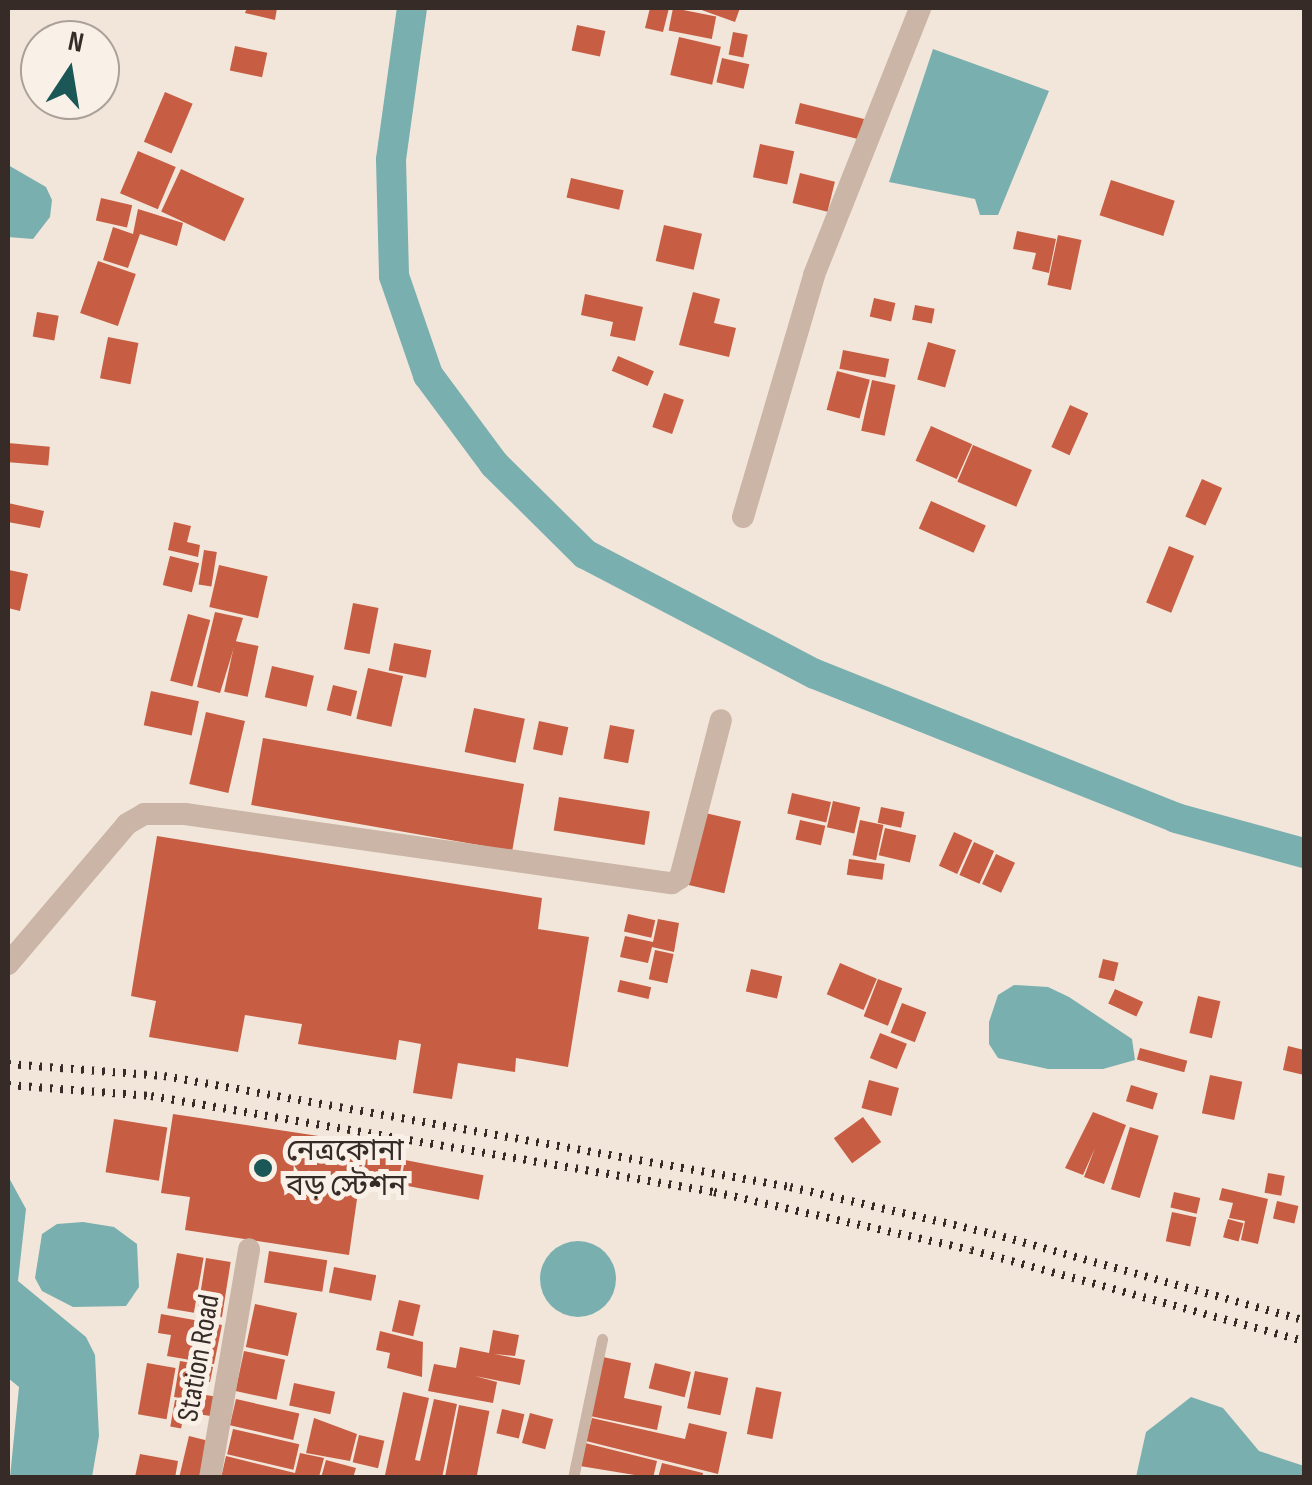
<!DOCTYPE html>
<html>
<head>
<meta charset="utf-8">
<style>
  body { margin:0 }
  #map { position:relative; width:1312px; height:1485px; overflow:hidden; background:#f2e6da; font-family:"Sofia Sans Condensed","Noto Sans Bengali",sans-serif }
  div>[style] { position:absolute }
  .water>* { inset:0; background:#79afaf }
  .round { border-radius:50% }
  .canal>* { height:30px; margin:-15px; padding:0 15px; transform-origin:15px; border-radius:15px; background:#79afaf }
  .building>* { inset:0; background:#c75d43; transform-origin:0 0 }
  .service>* { height:11px; margin:-5.5px; padding:0 5.5px; transform-origin:5.5px; border-radius:5.5px; background:#cab5a6 }
  .minor>* { height:22px; margin:-11px; padding:0 11px; transform-origin:11px; border-radius:11px; background:#cab5a6 }
  .rail>* { height:8px; margin-top:-4px; transform-origin:0; background:repeating-linear-gradient(90deg,#362b27 0 2.5px,transparent 0 10.5px) }
  .dots>* { width:28px; height:28px; translate:-50% -50%; box-sizing:border-box; border:5px solid #f9f0e7; border-radius:50% }
  span { translate:-50% -50%; white-space:nowrap; text-align:center; line-height:1.15; -webkit-text-stroke:10px #f9f0e7; paint-order:stroke }
  .poi-label { font-size:30px; color:#362b27 }
  .left { translate:0 -50%; text-align:left }
  .street-label { font-size:30px; color:#362b27 }
  .frame { position:absolute; inset:0; border:10px solid #362b27; pointer-events:none }
  .north { position:absolute; left:20px; top:20px; width:100px; height:100px; box-sizing:border-box; background:#f9f0e7; border:2px solid #aba19a; border-radius:50%; rotate:12deg; font-size:28px; font-weight:700; line-height:40px; text-align:center; color:#362b27 }
  .north::after { content:''; display:block; margin:auto; width:35px; height:45px; background:#1c5758; clip-path:polygon(50% 0,100% 100%,50% 72%,0 100%) }
</style>
</head>
<body>
<div id="map">
  <div class="water">
    <i style="clip-path:polygon(933px 49px,1049px 91px,998px 215px,980px 215px,975px 199px,889px 182px)"></i>
    <i style="clip-path:polygon(8px 165px,46px 187px,52px 200px,50px 217px,33px 239px,8px 237px)"></i>
    <i style="clip-path:polygon(1014px 985px,1048px 987px,1069px 997px,1132px 1039px,1135px 1060px,1103px 1069px,1048px 1069px,998px 1058px,989px 1044px,989px 1022px,998px 995px)"></i>
    <i style="clip-path:polygon(8px 1176px,26px 1209px,18px 1281px,86px 1337px,95px 1355px,99px 1436px,92px 1477px,10px 1477px,19px 1387px,8px 1378px)"></i>
    <i style="clip-path:polygon(83px 1222px,114px 1227px,137px 1244px,139px 1287px,126px 1306px,73px 1307px,42px 1291px,35px 1278px,42px 1234px,57px 1224px)"></i>
    <i class="round" style="left:540px;top:1241px;width:76px;height:76px"></i>
    <i style="clip-path:polygon(1191px 1397px,1223px 1408px,1259px 1451px,1304px 1466px,1304px 1477px,1136px 1477px,1146px 1432px)"></i>
  </div>
  <div class="canal">
    <i style="left:412px;top:8px;width:153px;rotate:97.9deg"></i>
    <i style="left:391px;top:160px;width:116px;rotate:88.5deg"></i>
    <i style="left:394px;top:276px;width:105px;rotate:71deg"></i>
    <i style="left:428px;top:375px;width:111px;rotate:53.4deg"></i>
    <i style="left:494px;top:464px;width:128px;rotate:44.7deg"></i>
    <i style="left:585px;top:554px;width:259px;rotate:27.6deg"></i>
    <i style="left:815px;top:674px;width:389px;rotate:21.7deg"></i>
    <i style="left:1176px;top:818px;width:133px;rotate:15.3deg"></i>
  </div>
  <div class="building">
    <i style="clip-path:polygon(247px 8px,277px 8px,275px 20px,245px 13px)"></i>
    <i style="clip-path:polygon(650px 8px,669px 8px,663px 32px,645px 28px)"></i>
    <i style="left:673px;top:8px;width:44px;height:23px;rotate:11deg"></i>
    <i style="clip-path:polygon(696px 8px,740px 8px,735px 22px)"></i>
    <i style="left:577px;top:25px;width:29px;height:26px;rotate:12deg"></i>
    <i style="left:733px;top:32px;width:15px;height:23px;rotate:11deg"></i>
    <i style="left:679px;top:37px;width:43px;height:39px;rotate:13deg"></i>
    <i style="left:235px;top:46px;width:33px;height:25px;rotate:12deg"></i>
    <i style="left:722px;top:58px;width:28px;height:25px;rotate:13deg"></i>
    <i style="left:165px;top:92px;width:30px;height:54px;rotate:23deg"></i>
    <i style="left:800px;top:103px;width:66px;height:21px;rotate:14deg"></i>
    <i style="left:760px;top:144px;width:35px;height:34px;rotate:12deg"></i>
    <i style="left:138px;top:151px;width:41px;height:46px;rotate:23deg"></i>
    <i style="left:181px;top:169px;width:70px;height:47px;rotate:25deg"></i>
    <i style="left:800px;top:173px;width:36px;height:31px;rotate:14deg"></i>
    <i style="left:571px;top:178px;width:54px;height:20px;rotate:13deg"></i>
    <i style="left:1111px;top:180px;width:67px;height:37px;rotate:18deg"></i>
    <i style="left:101px;top:198px;width:32px;height:23px;rotate:13deg"></i>
    <i style="clip-path:polygon(138px 209px,183px 223px,177px 246px,140px 234px,128px 268px,103px 260px,113px 227px,133px 234px)"></i>
    <i style="left:664px;top:225px;width:39px;height:37px;rotate:13deg"></i>
    <i style="clip-path:polygon(1017px 231px,1056px 239px,1049px 273px,1032px 269px,1036px 253px,1013px 249px)"></i>
    <i style="left:1058px;top:235px;width:24px;height:51px;rotate:12deg"></i>
    <i style="left:98px;top:261px;width:40px;height:55px;rotate:19deg"></i>
    <i style="clip-path:polygon(693px 292px,720px 299px,714px 323px,736px 328px,729px 357px,679px 345px)"></i>
    <i style="clip-path:polygon(585px 294px,643px 307px,635px 341px,610px 336px,613px 322px,581px 315px)"></i>
    <i style="left:874px;top:298px;width:22px;height:19px;rotate:13deg"></i>
    <i style="left:915px;top:305px;width:20px;height:15px;rotate:11deg"></i>
    <i style="left:37px;top:312px;width:22px;height:25px;rotate:10deg"></i>
    <i style="left:108px;top:337px;width:31px;height:42px;rotate:11deg"></i>
    <i style="left:928px;top:342px;width:29px;height:39px;rotate:16deg"></i>
    <i style="left:843px;top:350px;width:47px;height:19px;rotate:11deg"></i>
    <i style="left:618px;top:356px;width:39px;height:16px;rotate:23deg"></i>
    <i style="left:837px;top:371px;width:34px;height:40px;rotate:15deg"></i>
    <i style="left:872px;top:380px;width:24px;height:52px;rotate:12deg"></i>
    <i style="left:664px;top:393px;width:21px;height:36px;rotate:19deg"></i>
    <i style="left:1070px;top:405px;width:20px;height:46px;rotate:24deg"></i>
    <i style="left:931px;top:426px;width:45px;height:38px;rotate:24deg"></i>
    <i style="left:8px;top:443px;width:42px;height:19px;rotate:5deg"></i>
    <i style="left:973px;top:445px;width:64px;height:40px;rotate:23deg"></i>
    <i style="left:1202px;top:479px;width:22px;height:41px;rotate:24deg"></i>
    <i style="left:931px;top:501px;width:60px;height:30px;rotate:24deg"></i>
    <i style="clip-path:polygon(8px 503px,44px 511px,40px 528px,8px 522px)"></i>
    <i style="clip-path:polygon(174px 522px,191px 526px,187px 542px,200px 545px,198px 557px,168px 550px)"></i>
    <i style="left:1169px;top:546px;width:27px;height:61px;rotate:22deg"></i>
    <i style="left:204px;top:550px;width:13px;height:35px;rotate:9deg"></i>
    <i style="left:170px;top:556px;width:30px;height:30px;rotate:14deg"></i>
    <i style="left:219px;top:565px;width:50px;height:43px;rotate:13deg"></i>
    <i style="clip-path:polygon(9px 570px,28px 574px,20px 611px,8px 608px)"></i>
    <i style="left:353px;top:603px;width:26px;height:47px;rotate:11deg"></i>
    <i style="clip-path:polygon(215px 612px,243px 618px,220px 693px,197px 687px)"></i>
    <i style="left:188px;top:614px;width:23px;height:69px;rotate:15deg"></i>
    <i style="left:235px;top:641px;width:24px;height:52px;rotate:12deg"></i>
    <i style="left:394px;top:643px;width:38px;height:28px;rotate:11deg"></i>
    <i style="left:272px;top:666px;width:43px;height:32px;rotate:13deg"></i>
    <i style="left:368px;top:668px;width:36px;height:52px;rotate:13deg"></i>
    <i style="left:333px;top:685px;width:25px;height:26px;rotate:14deg"></i>
    <i style="left:151px;top:691px;width:49px;height:35px;rotate:12deg"></i>
    <i style="left:474px;top:708px;width:52px;height:45px;rotate:12deg"></i>
    <i style="left:206px;top:712px;width:40px;height:74px;rotate:13deg"></i>
    <i style="left:539px;top:721px;width:30px;height:29px;rotate:12deg"></i>
    <i style="left:610px;top:725px;width:25px;height:34px;rotate:11deg"></i>
    <i style="left:263px;top:738px;width:265px;height:68px;rotate:10deg"></i>
    <i style="left:792px;top:793px;width:40px;height:21px;rotate:13deg"></i>
    <i style="left:559px;top:797px;width:92px;height:34px;rotate:9deg"></i>
    <i style="left:833px;top:801px;width:28px;height:27px;rotate:13deg"></i>
    <i style="left:881px;top:807px;width:24px;height:16px;rotate:12deg"></i>
    <i style="left:701px;top:812px;width:41px;height:74px;rotate:13deg"></i>
    <i style="left:800px;top:820px;width:26px;height:20px;rotate:13deg"></i>
    <i style="left:860px;top:820px;width:24px;height:36px;rotate:12deg"></i>
    <i style="left:885px;top:828px;width:32px;height:28px;rotate:13deg"></i>
    <i style="left:954px;top:832px;width:20px;height:37px;rotate:24deg"></i>
    <i style="clip-path:polygon(157px 836px,542px 898px,538px 929px,589px 937px,568px 1067px,516px 1058px,515px 1072px,458px 1063px,452px 1099px,413px 1093px,421px 1044px,399px 1040px,396px 1060px,298px 1044px,302px 1024px,245px 1015px,238px 1052px,149px 1037px,156px 1001px,131px 996px)"></i>
    <i style="left:974px;top:842px;width:22px;height:36px;rotate:24deg"></i>
    <i style="left:996px;top:854px;width:21px;height:33px;rotate:25deg"></i>
    <i style="left:849px;top:859px;width:36px;height:16px;rotate:8deg"></i>
    <i style="left:628px;top:914px;width:28px;height:18px;rotate:13deg"></i>
    <i style="clip-path:polygon(658px 919px,679px 923px,674px 952px,652px 947px,648px 963px,620px 957px,625px 936px,653px 942px)"></i>
    <i style="left:655px;top:950px;width:19px;height:30px;rotate:12deg"></i>
    <i style="left:1103px;top:959px;width:16px;height:19px;rotate:14deg"></i>
    <i style="left:840px;top:963px;width:40px;height:34px;rotate:23deg"></i>
    <i style="left:751px;top:969px;width:32px;height:23px;rotate:13deg"></i>
    <i style="left:878px;top:979px;width:26px;height:40px;rotate:21deg"></i>
    <i style="left:620px;top:980px;width:32px;height:12px;rotate:13deg"></i>
    <i style="left:1115px;top:989px;width:31px;height:16px;rotate:25deg"></i>
    <i style="left:1198px;top:996px;width:23px;height:38px;rotate:13deg"></i>
    <i style="left:902px;top:1003px;width:26px;height:32px;rotate:21deg"></i>
    <i style="left:880px;top:1033px;width:29px;height:27px;rotate:22deg"></i>
    <i style="clip-path:polygon(1288px 1046px,1304px 1050px,1304px 1075px,1283px 1070px)"></i>
    <i style="left:1140px;top:1048px;width:49px;height:12px;rotate:15deg"></i>
    <i style="left:1210px;top:1075px;width:33px;height:39px;rotate:12deg"></i>
    <i style="left:869px;top:1080px;width:31px;height:29px;rotate:15deg"></i>
    <i style="left:1131px;top:1085px;width:28px;height:17px;rotate:17deg"></i>
    <i style="clip-path:polygon(1093px 1112px,1126px 1125px,1104px 1184px,1084px 1177px,1095px 1148px,1083px 1175px,1065px 1168px)"></i>
    <i style="clip-path:polygon(173px 1114px,365px 1143px,349px 1255px,185px 1230px,190px 1197px,161px 1193px)"></i>
    <i style="left:863px;top:1117px;width:31px;height:36px;rotate:54deg"></i>
    <i style="left:114px;top:1119px;width:54px;height:54px;rotate:9deg"></i>
    <i style="left:1130px;top:1127px;width:30px;height:65px;rotate:17deg"></i>
    <i style="left:367px;top:1154px;width:36px;height:22px;rotate:11deg"></i>
    <i style="left:405px;top:1160px;width:80px;height:25px;rotate:11deg"></i>
    <i style="left:1268px;top:1173px;width:17px;height:20px;rotate:10deg"></i>
    <i style="clip-path:polygon(1222px 1188px,1268px 1199px,1258px 1244px,1241px 1240px,1245px 1221px,1229px 1218px,1233px 1203px,1219px 1200px)"></i>
    <i style="left:1174px;top:1192px;width:27px;height:16px;rotate:13deg"></i>
    <i style="left:1277px;top:1201px;width:22px;height:18px;rotate:13deg"></i>
    <i style="left:1172px;top:1212px;width:25px;height:30px;rotate:12deg"></i>
    <i style="left:1228px;top:1219px;width:16px;height:19px;rotate:15deg"></i>
    <i style="left:269px;top:1251px;width:59px;height:32px;rotate:9deg"></i>
    <i style="left:177px;top:1253px;width:27px;height:56px;rotate:10deg"></i>
    <i style="left:206px;top:1258px;width:25px;height:56px;rotate:9deg"></i>
    <i style="left:334px;top:1267px;width:43px;height:26px;rotate:11deg"></i>
    <i style="left:399px;top:1300px;width:22px;height:32px;rotate:13deg"></i>
    <i style="left:255px;top:1304px;width:43px;height:44px;rotate:12deg"></i>
    <i style="clip-path:polygon(161px 1314px,222px 1325px,214px 1364px,167px 1356px,171px 1335px,158px 1333px)"></i>
    <i style="clip-path:polygon(493px 1330px,519px 1335px,515px 1356px,494px 1354px,525px 1360px,520px 1385px,475px 1376px,497px 1382px,493px 1403px,428px 1391px,434px 1364px,456px 1368px,460px 1347px,489px 1353px)"></i>
    <i style="clip-path:polygon(380px 1331px,423px 1342px,422px 1377px,387px 1368px,390px 1353px,376px 1350px)"></i>
    <i style="left:244px;top:1351px;width:42px;height:41px;rotate:12deg"></i>
    <i style="clip-path:polygon(603px 1357px,631px 1363px,624px 1398px,662px 1406px,657px 1430px,590px 1416px)"></i>
    <i style="clip-path:polygon(180px 1361px,213px 1367px,210px 1382px,191px 1378px,187px 1399px,174px 1397px)"></i>
    <i style="left:147px;top:1363px;width:29px;height:52px;rotate:10deg"></i>
    <i style="left:655px;top:1363px;width:37px;height:26px;rotate:14deg"></i>
    <i style="left:695px;top:1371px;width:34px;height:38px;rotate:12deg"></i>
    <i style="left:294px;top:1383px;width:42px;height:23px;rotate:12deg"></i>
    <i style="left:756px;top:1387px;width:26px;height:48px;rotate:11deg"></i>
    <i style="clip-path:polygon(403px 1392px,429px 1398px,415px 1460px,420px 1461px,434px 1399px,457px 1404px,442px 1478px,385px 1475px)"></i>
    <i style="left:193px;top:1393px;width:24px;height:20px;rotate:9deg"></i>
    <i style="left:236px;top:1399px;width:65px;height:27px;rotate:13deg"></i>
    <i style="left:175px;top:1400px;width:11px;height:27px;rotate:10deg"></i>
    <i style="left:459px;top:1405px;width:31px;height:75px;rotate:11deg"></i>
    <i style="left:502px;top:1409px;width:23px;height:25px;rotate:13deg"></i>
    <i style="left:530px;top:1413px;width:24px;height:31px;rotate:15deg"></i>
    <i style="clip-path:polygon(314px 1418px,357px 1434px,350px 1461px,306px 1453px)"></i>
    <i style="clip-path:polygon(592px 1418px,685px 1439px,689px 1423px,727px 1432px,718px 1474px,586px 1441px)"></i>
    <i style="left:233px;top:1429px;width:68px;height:26px;rotate:13deg"></i>
    <i style="left:359px;top:1435px;width:26px;height:28px;rotate:13deg"></i>
    <i style="clip-path:polygon(189px 1436px,209px 1441px,201px 1478px,179px 1478px)"></i>
    <i style="clip-path:polygon(585px 1443px,657px 1461px,653px 1478px,580px 1466px)"></i>
    <i style="clip-path:polygon(300px 1453px,324px 1458px,319px 1477px,221px 1478px,226px 1456px,295px 1473px)"></i>
    <i style="clip-path:polygon(140px 1454px,178px 1461px,175px 1478px,135px 1477px)"></i>
    <i style="clip-path:polygon(326px 1460px,356px 1468px,353px 1478px,321px 1478px)"></i>
    <i style="clip-path:polygon(662px 1463px,703px 1473px,702px 1478px,658px 1478px)"></i>
  </div>
  <div class="service">
    <i style="left:573px;top:1478px;width:142px;rotate:-78.2deg"></i>
  </div>
  <div class="minor">
    <i style="left:743px;top:517px;width:252px;rotate:-73.6deg"></i>
    <i style="left:814px;top:275px;width:287px;rotate:-68.3deg"></i>
    <i style="left:8px;top:964px;width:184px;rotate:-49.6deg"></i>
    <i style="left:127px;top:824px;width:20px;rotate:-30deg"></i>
    <i style="left:144px;top:814px;width:41px"></i>
    <i style="left:185px;top:814px;width:492px;rotate:8.1deg"></i>
    <i style="left:672px;top:883px;width:9px;rotate:-32deg"></i>
    <i style="left:680px;top:878px;width:163px;rotate:-75.5deg"></i>
    <i style="left:210px;top:1478px;width:232px;rotate:-80.3deg"></i>
  </div>
  <div class="rail">
    <i style="left:8px;top:1064px;width:156px;rotate:4.4deg"></i>
    <i style="left:164px;top:1076px;width:636px;rotate:10.05deg"></i>
    <i style="left:790px;top:1187px;width:208px;rotate:13deg"></i>
    <i style="left:993px;top:1234px;width:323px;rotate:15.5deg"></i>
    <i style="left:8px;top:1085px;width:143px;rotate:4.4deg"></i>
    <i style="left:151px;top:1096px;width:571px;rotate:9.68deg"></i>
    <i style="left:714px;top:1192px;width:263px;rotate:12.7deg"></i>
    <i style="left:971px;top:1250px;width:345px;rotate:15.3deg"></i>
  </div>
  <div class="dots">
    <i style="left:263px;top:1168px;background:#1c5758"></i>
  </div>
  <div class="poi-label">
    <span class="left" style="left:286px;top:1168px">নেত্রকোনা<br>বড় স্টেশন</span>
  </div>
  <div class="street-label">
    <span style="left:199px;top:1358px;rotate:-80deg">Station Road</span>
  </div>
  <div class="frame"></div>
  <div class="north">N</div>
</div>
</body>
</html>
